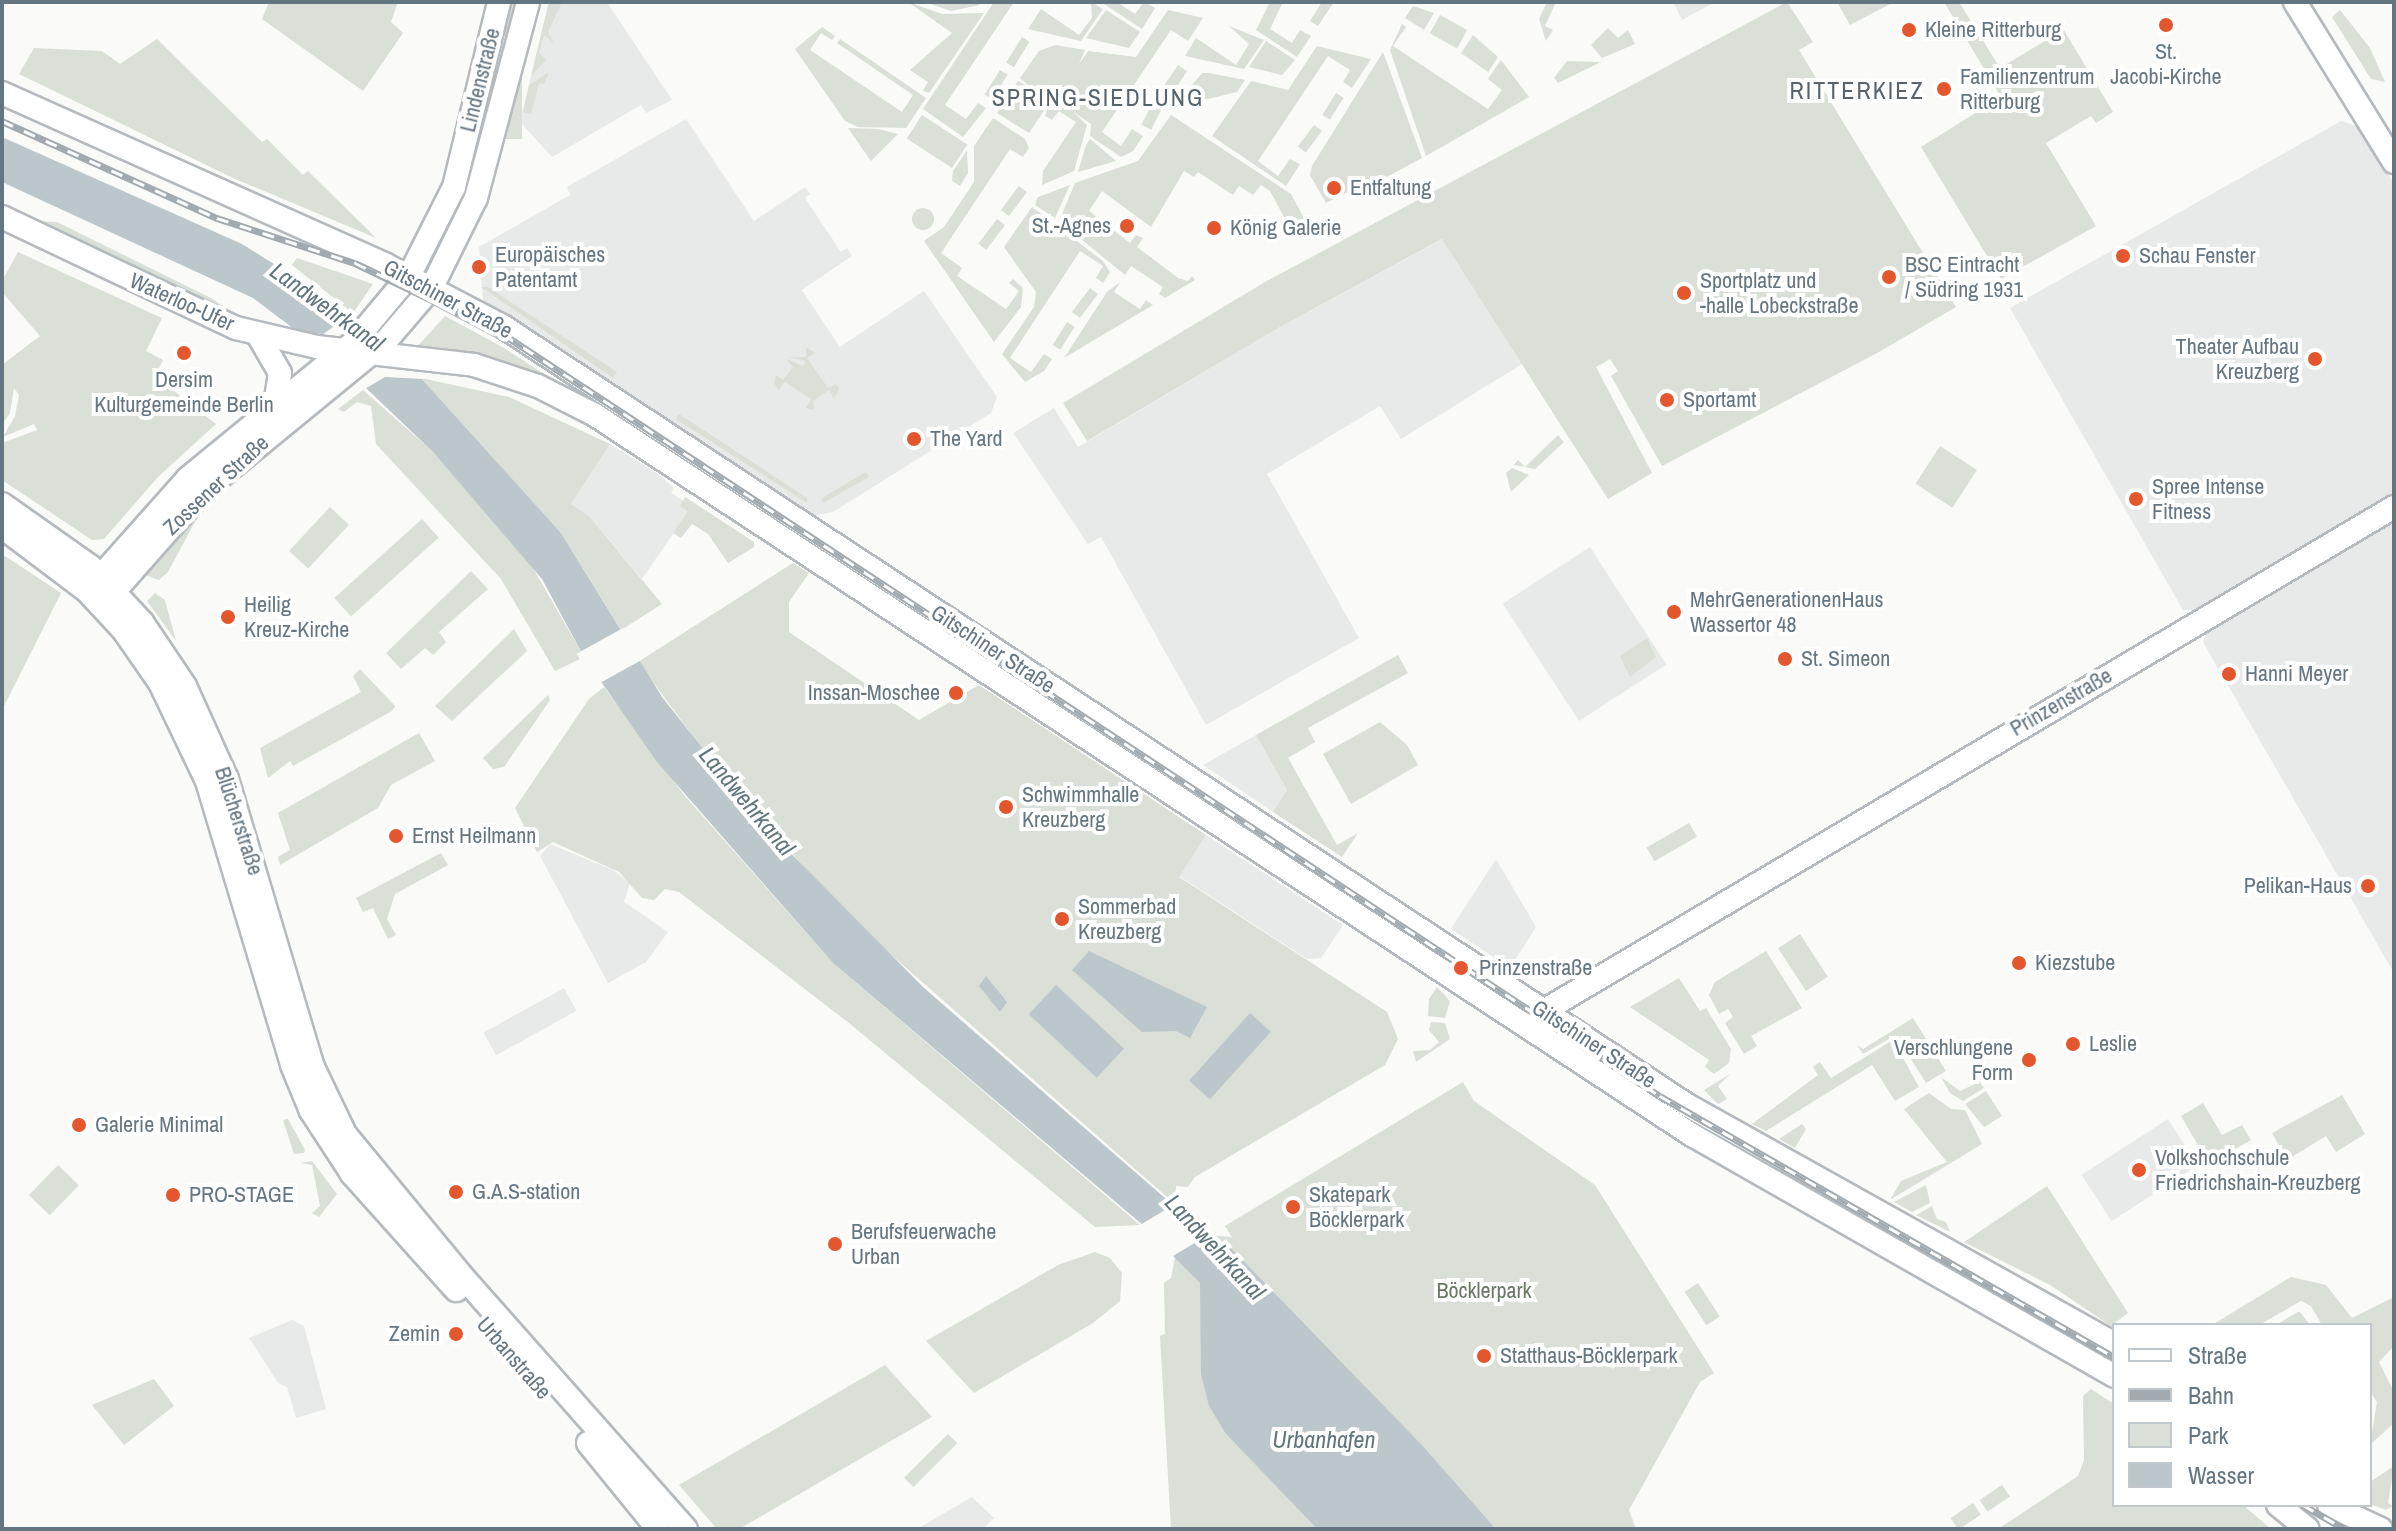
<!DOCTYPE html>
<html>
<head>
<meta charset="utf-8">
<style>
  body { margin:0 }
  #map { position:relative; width:2396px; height:1531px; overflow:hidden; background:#fafaf8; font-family:"Archivo Narrow",sans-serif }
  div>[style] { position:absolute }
  .built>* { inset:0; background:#e8e9e9; transform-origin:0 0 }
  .green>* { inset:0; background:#dadfd7; transform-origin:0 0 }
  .round { border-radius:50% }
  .water>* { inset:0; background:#bbc7cb; transform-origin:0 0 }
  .pier>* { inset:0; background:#fafaf8; transform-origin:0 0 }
  .roads { filter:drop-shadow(2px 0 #b5babe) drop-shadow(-2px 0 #b5babe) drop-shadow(0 2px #b5babe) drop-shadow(0 -2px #b5babe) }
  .major>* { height:22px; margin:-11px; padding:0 11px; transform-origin:11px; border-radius:11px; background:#fff }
  .rail>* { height:7px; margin-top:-3.5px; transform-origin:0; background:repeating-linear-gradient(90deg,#fff 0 12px,#a2aab0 0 24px); box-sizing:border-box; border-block:2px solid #a2aab0 }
  .dots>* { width:22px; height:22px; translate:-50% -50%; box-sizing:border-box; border:4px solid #fff; border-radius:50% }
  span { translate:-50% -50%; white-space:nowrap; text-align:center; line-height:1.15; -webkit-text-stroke:8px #fff; paint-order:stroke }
  .poi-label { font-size:22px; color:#657683 }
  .left { translate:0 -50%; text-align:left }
  .right { translate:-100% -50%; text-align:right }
  .street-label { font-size:22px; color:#657683 }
  .park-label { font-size:22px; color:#687a64 }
  .neighbourhood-label { font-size:24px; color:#57646e; letter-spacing:2px }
  .water-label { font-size:24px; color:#60757c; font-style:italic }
  .frame { position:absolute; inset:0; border:4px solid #657683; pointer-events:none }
  .legend { position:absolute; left:2112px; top:1323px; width:260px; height:184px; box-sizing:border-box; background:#fff; border:2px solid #c1c8cd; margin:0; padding:10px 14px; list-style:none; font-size:24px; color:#657683 }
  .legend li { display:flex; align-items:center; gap:16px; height:40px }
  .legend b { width:40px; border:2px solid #c1c8cd }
</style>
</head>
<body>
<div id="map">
  <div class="built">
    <i style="clip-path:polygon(549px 2px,607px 2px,672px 100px,646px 113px,641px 105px,552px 157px,520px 122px)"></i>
    <i style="clip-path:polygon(1673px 2px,1715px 2px,1682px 20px)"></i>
    <i style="clip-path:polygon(686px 119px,754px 221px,805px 187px,810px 194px,805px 198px,841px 252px,847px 248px,852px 256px,802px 290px,840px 347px,924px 291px,997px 397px,991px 413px,833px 512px,813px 516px,483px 302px,479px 247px,570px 195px,567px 187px)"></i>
    <i style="clip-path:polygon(2341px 121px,2359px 127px,2394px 184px,2394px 495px,2197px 610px,2183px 610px,2010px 308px)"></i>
    <i style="clip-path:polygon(1443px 239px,1522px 364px,1401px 439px,1380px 406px,1267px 474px,1359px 638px,1206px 725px,1101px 537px,1088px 544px,1013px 433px,1054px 408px,1078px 447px,1280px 327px)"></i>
    <i style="clip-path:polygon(610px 444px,658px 474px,674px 488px,671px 493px,692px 506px,642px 579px,589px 516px,571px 504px)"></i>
    <i style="clip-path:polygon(2394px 522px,2394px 973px,2203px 642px,2207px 632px)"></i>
    <i style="left:1590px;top:547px;width:140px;height:104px;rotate:57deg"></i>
    <i style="clip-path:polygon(1256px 735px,1287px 790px,1273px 812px,1203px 765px)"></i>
    <i style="clip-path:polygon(1206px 835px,1343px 925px,1321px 958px,1307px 959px,1179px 876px)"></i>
    <i style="clip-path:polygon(550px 844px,613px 870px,630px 883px,624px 902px,668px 932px,646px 962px,608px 983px,540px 856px)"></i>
    <i style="clip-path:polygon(1496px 859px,1536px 927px,1510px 968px,1451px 929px)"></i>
    <i style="left:564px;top:988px;width:26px;height:92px;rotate:61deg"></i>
    <i style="left:2168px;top:1119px;width:55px;height:103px;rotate:57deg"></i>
    <i style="clip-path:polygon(292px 1320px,304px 1326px,326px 1409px,296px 1418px,287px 1387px,278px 1383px,249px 1338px)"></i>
    <i style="clip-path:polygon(972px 1497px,994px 1518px,983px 1529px,917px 1529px)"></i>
  </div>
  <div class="green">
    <i style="clip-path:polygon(269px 2px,398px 2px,391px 22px,403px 33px,363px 91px,262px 19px)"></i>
    <i style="left:505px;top:2px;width:17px;height:137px"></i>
    <i style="clip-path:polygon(549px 2px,562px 2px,548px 32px,554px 43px,544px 35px,539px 52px,546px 60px,531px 76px)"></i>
    <i style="clip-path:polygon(908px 2px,942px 14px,984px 13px,929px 93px,923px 91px,928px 82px,910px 70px,952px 33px)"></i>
    <i style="clip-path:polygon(925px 2px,976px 2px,980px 5px,951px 11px)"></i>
    <i style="clip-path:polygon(994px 2px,1014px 2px,945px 105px,966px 119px,978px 103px,986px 108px,963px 137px,923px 109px)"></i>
    <i style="clip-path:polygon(1091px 2px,1103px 9px,1081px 41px,1028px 29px,1041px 9px,1079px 35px,1092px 18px)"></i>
    <i style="clip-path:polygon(1101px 2px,1117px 2px,1135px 14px,1144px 2px,1155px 8px,1142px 29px)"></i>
    <i style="clip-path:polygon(1270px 2px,1283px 2px,1270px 29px,1292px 43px,1300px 30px,1311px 36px,1297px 57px,1256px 30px)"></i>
    <i style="clip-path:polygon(1322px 2px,1334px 2px,1318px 26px,1310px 21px)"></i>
    <i style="clip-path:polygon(1547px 2px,1556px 2px,1545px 26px,1553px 30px,1546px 41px,1539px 19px)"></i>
    <i style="clip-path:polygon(1787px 2px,1813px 42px,1799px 50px,1956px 307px,1879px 352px,1662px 466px,1611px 376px,1618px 371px,1610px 359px,1596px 367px,1652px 473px,1608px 499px,1442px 239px,1280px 327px,1087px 441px,1063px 403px,1265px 282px)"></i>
    <i style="clip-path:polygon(1837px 2px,1894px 2px,1850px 25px)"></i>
    <i style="clip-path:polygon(1944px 2px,1959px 2px,2000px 68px,2045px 41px,2041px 33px,2059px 22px,2113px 112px,2096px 123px,2091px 116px,2046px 143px,2096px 226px,2001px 279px,1921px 147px,2001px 97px)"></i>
    <i style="clip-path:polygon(1413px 6px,1434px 13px,1424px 30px,1405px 18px)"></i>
    <i style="clip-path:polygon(1106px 10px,1140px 32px,1129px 48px,1086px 38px)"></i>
    <i style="clip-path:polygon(1168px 10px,1203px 18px,1188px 41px,1171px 30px,1102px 132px,1121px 146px,1132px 129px,1143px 136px,1133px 151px,1121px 157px,1090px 136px,1091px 124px,1072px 111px,1087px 125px,1074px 171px,1042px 185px,1043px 171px,1076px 122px,1059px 111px,1052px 120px,1045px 116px,1049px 103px,1029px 133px,997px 113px,1018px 81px,1031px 88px,1020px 78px,1039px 51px,1055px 45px,1085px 50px,1079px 64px,1088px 51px,1136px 57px)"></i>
    <i style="clip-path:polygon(2340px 10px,2370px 48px,2385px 82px,2371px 79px,2332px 17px)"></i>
    <i style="left:1440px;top:15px;width:31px;height:21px;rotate:29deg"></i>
    <i style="clip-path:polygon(1402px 24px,1406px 27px,1393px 46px,1488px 109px,1502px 90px,1488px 79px,1501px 60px,1529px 97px,1426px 156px,1390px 50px)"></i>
    <i style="clip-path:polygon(1229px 26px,1264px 40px,1244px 69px,1185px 56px,1196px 38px,1236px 65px,1249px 44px)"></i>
    <i style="clip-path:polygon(822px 27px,835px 36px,832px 40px,821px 33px,810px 50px,902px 112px,913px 95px,837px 43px,840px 39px,926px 98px,906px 128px,858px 127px,845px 121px,795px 49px)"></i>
    <i style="clip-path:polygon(1608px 28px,1618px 38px,1628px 30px,1635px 44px,1602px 58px,1591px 45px)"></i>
    <i style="clip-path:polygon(1473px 35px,1498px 57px,1488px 72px,1461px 53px)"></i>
    <i style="left:1022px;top:37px;width:9px;height:30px;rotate:32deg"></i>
    <i style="clip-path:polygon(157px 39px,262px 142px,267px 139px,303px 175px,308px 171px,376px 238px,233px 178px,19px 74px,34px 48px,102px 51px,120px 64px)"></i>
    <i style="clip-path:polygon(1266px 41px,1295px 60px,1282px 75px,1249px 67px)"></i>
    <i style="clip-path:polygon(1317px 46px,1371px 59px,1352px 88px,1343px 82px,1350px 70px,1328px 56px,1258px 161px,1278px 176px,1290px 159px,1300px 164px,1286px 186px,1212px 136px,1251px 81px,1288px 90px)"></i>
    <i style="clip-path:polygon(1383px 52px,1422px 158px,1355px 194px,1352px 190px,1326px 203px,1310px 175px,1312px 166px)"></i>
    <i style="clip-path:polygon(1567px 61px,1601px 62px,1558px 83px,1554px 78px)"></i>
    <i style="left:1178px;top:65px;width:11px;height:30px;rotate:34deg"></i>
    <i style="left:1000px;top:70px;width:9px;height:29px;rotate:32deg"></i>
    <i style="clip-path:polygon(549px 72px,544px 84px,539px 83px,531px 114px,523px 112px,529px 85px)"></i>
    <i style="clip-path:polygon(1202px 73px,1209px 73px,1245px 80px,1237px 92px,1191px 103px,1182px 97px)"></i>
    <i style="left:1336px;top:93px;width:9px;height:26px;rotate:32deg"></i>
    <i style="left:1155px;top:98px;width:11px;height:30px;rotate:27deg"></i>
    <i style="left:922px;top:115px;width:54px;height:28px;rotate:33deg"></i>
    <i style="clip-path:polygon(1171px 115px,1291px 194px,1305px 220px,1290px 228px,1270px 191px,1261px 185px,1253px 195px,1239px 186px,1233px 195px,1198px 172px,1194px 177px,1184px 171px,1151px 227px,1102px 191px,1089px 211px,1130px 243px,1136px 235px,1143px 238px,1137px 247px,1178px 278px,1188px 281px,1192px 276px,1195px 280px,1165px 298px,1159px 294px,1163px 287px,1131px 266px,1125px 275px,1059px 221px,1075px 183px,1138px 161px)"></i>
    <i style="clip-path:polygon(993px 118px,1025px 139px,1029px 148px,1023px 157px,1010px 149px,941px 253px,962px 268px,957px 276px,1006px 309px,1019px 291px,1009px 283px,1013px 279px,1023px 288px,1021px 307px,994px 342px,924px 241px,944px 227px,974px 182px,974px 146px)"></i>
    <i style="left:1314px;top:125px;width:10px;height:27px;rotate:37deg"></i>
    <i style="clip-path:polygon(848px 128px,878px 129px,898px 134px,871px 161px)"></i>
    <i style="clip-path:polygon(1090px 139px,1116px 161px,1078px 172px,1086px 145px)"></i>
    <i style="clip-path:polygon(967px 150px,968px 173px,960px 186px,952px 181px,953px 171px)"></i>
    <i style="clip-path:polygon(465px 175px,474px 178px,440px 262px,429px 257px)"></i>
    <i style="clip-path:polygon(1070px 185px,1055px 218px,1035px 205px,1038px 197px)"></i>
    <i style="left:1019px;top:186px;width:10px;height:30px;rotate:37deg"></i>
    <i style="clip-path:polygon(2px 204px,35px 221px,57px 222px,213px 299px,236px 316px,2px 209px)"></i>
    <i style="clip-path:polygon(1032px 207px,1103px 261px,1110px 272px,1103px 283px,1096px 278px,1103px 266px,1080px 251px,1010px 358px,1031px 372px,1044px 354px,1052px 359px,1044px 371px,1025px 382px,1002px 354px,1034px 307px,1036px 292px,1004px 247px)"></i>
    <i class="round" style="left:912px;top:208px;width:22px;height:22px"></i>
    <i style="left:997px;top:219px;width:10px;height:31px;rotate:37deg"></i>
    <i style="clip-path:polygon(18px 252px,162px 318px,146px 351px,163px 360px,155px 376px,216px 424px,158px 477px,104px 539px,92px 540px,2px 480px,2px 443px,37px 430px,34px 424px,3px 437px,15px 416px,19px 395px,14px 388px,10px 413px,2px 425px,2px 365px,40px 336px,2px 292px,2px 281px)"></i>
    <i style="clip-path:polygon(297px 258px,373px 284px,353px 313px,292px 265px)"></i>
    <i style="clip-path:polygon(1120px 282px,1114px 292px,1140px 309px,1146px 300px,1153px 305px,1064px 358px,1107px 292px)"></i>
    <i style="clip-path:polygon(481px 287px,488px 287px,617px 372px,613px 378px)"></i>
    <i style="left:1090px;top:288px;width:10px;height:30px;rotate:37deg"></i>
    <i style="clip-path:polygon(445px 316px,504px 348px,578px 396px,416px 348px)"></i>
    <i style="left:1067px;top:322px;width:9px;height:27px;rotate:32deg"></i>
    <i style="clip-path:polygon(806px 347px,815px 353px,807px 358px,828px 388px,836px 384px,839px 389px,834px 398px,829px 390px,813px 401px,814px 410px,806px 408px,811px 399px,785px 382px,779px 390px,774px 383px,776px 375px,783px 380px,793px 367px,786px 359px,803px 366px,806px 361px,788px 357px,806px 357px)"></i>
    <i style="clip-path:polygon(421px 378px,509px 397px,610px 444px,571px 504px,589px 516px,662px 604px,621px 630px,561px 533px)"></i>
    <i style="clip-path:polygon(363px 390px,433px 452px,529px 561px,584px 657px,555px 671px,501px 579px,376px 444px,371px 406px,357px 402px,344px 412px,338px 409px)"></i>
    <i style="clip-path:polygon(679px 414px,807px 498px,807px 503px,676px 419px)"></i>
    <i style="clip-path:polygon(1558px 435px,1564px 442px,1535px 469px,1514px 465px,1518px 460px,1525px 467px)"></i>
    <i style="left:1940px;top:446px;width:44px;height:45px;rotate:33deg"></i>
    <i style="clip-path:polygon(1512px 468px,1529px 475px,1511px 492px,1506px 473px)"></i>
    <i style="clip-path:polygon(866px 472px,869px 477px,823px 503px,822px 498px)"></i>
    <i style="clip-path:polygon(685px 497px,754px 542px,754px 547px,728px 563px,708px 534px,692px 524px,681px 538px,673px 533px,688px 511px,680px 506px)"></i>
    <i style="left:330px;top:507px;width:26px;height:60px;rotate:43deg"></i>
    <i style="clip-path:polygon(198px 516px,168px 572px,159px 580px,145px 575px)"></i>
    <i style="left:422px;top:519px;width:25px;height:118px;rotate:48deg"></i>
    <i style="clip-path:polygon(2px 554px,61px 593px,2px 710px)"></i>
    <i style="clip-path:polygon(793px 563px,809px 573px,789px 602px,789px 632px,919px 720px,979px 685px,1206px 835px,1179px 877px,1387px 1012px,1398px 1039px,1385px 1065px,1195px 1177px,1188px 1187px,1176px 1186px,1175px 1204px,855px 923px,724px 778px,638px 662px)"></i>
    <i style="clip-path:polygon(471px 571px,488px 589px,439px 632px,446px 642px,433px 655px,425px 648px,401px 669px,386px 653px)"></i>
    <i style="clip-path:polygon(155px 593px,165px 600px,176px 641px,147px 601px)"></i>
    <i style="clip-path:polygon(514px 629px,527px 651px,452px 721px,435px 706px)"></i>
    <i style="clip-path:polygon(1647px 638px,1656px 657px,1630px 677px,1620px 656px)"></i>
    <i style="clip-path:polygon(1398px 655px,1408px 673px,1308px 728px,1315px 742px,1288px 758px,1337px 845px,1358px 833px,1342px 857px,1273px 812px,1287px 790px,1256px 735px)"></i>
    <i style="clip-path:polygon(360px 669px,395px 706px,392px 711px,293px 766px,290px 761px,268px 778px,260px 748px,361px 692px,353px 676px)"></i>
    <i style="clip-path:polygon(604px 687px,684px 795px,833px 963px,1140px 1225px,1095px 1227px,849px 1023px,679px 892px,665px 889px,654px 900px,642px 898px,619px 872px,553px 842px,537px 852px,515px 808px,589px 699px)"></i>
    <i style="clip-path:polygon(548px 695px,550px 700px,504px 767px,493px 769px,483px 758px)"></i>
    <i style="clip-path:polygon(1380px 722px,1407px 745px,1418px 765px,1351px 804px,1323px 754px)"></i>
    <i style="clip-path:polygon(419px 733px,435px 761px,391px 785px,378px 808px,280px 865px,278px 857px,290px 850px,278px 813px)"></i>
    <i style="left:1689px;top:823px;width:16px;height:49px;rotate:60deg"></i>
    <i style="clip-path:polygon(441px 853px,448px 865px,395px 894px,387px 919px,396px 935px,388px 939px,373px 908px,363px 912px,356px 898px)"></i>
    <i style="left:1800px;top:934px;width:51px;height:26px;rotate:57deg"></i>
    <i style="clip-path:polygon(1766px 951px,1802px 1008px,1751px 1036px,1757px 1046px,1744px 1054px,1725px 1023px,1733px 1017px,1728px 1009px,1719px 1014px,1709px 995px,1715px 982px)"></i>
    <i style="clip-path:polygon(1679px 978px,1700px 1011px,1706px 1008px,1731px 1049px,1729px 1063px,1714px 1074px,1705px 1067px,1709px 1060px,1630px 1007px)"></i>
    <i style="clip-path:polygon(1437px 987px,1450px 1001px,1445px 1018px,1428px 1016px,1429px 999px)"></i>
    <i style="clip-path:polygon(1913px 1018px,1946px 1071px,1926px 1083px,1896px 1035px,1863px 1054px,1857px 1045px,1863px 1049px)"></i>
    <i style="clip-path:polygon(1431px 1022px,1445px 1023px,1450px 1039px,1416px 1062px,1413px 1051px,1430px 1050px,1439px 1042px,1429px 1030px)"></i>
    <i style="clip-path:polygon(1893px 1040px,1919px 1087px,1895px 1101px,1872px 1065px,1766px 1131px,1752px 1124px,1818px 1075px,1813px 1067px,1820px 1062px,1831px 1078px)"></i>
    <i style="clip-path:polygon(1730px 1074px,1718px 1086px,1727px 1099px,1718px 1104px,1704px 1090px)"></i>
    <i style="clip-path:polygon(1975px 1075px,1984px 1088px,1963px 1101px,1950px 1093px,1941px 1077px,1960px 1091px,1975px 1084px,1971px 1077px)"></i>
    <i style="clip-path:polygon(1463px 1082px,1474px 1101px,1595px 1185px,1714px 1373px,1700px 1382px,1629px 1510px,1636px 1529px,1496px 1529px,1423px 1446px,1230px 1247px,1208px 1235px,1232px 1237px,1225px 1226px)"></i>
    <i style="clip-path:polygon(1986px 1091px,2002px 1116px,1984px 1127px,1965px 1104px)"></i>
    <i style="clip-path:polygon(1929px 1093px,1951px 1109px,1965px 1110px,1982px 1144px,1890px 1200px,1901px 1181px,1947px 1162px,1904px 1109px)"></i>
    <i style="clip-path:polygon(2342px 1095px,2365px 1134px,2336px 1152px,2326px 1136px,2287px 1160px,2272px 1133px)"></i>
    <i style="clip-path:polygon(2203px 1103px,2222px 1135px,2242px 1125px,2251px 1140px,2209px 1164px,2181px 1116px)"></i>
    <i style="clip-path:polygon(288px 1119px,305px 1150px,304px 1153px,294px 1154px,283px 1120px)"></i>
    <i style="clip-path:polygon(1802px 1124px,1806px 1129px,1795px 1148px,1779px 1139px)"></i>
    <i style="clip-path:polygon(312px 1161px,337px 1194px,319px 1217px,312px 1213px,320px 1206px,312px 1165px,301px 1163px)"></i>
    <i style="left:58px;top:1165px;width:29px;height:42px;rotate:44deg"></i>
    <i style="clip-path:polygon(1926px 1185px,1930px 1203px,1912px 1212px,1894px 1202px)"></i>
    <i style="clip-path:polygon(2047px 1186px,2128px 1313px,2111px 1326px,2050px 1285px,1964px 1242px)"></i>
    <i style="clip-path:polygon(1932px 1206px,1937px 1219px,1946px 1222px,1950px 1232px,1916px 1215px)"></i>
    <i style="clip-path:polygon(1095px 1252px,1110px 1258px,1122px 1273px,1120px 1301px,1093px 1323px,974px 1393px,926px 1341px,1058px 1265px)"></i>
    <i style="clip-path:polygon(1175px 1257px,1200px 1283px,1226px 1434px,1317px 1529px,1171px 1529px,1160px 1336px,1165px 1334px,1164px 1283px,1171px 1278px)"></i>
    <i style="clip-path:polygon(2291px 1277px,2326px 1285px,2352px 1318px,2394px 1297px,2394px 1346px,2379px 1362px,2394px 1392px,2394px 1423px,2370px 1445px,2377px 1402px,2370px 1391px,2370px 1325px,2322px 1325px,2311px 1306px,2301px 1301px,2259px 1325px,2212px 1325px)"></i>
    <i style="left:1698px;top:1283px;width:40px;height:16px;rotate:57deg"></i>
    <i style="clip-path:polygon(2300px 1312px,2310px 1325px,2276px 1325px,2298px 1312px)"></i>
    <i style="clip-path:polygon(885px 1365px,932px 1417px,739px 1529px,717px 1529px,679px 1485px)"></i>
    <i style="clip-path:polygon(154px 1379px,174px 1406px,124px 1445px,92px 1405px)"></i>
    <i style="clip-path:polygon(2091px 1389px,2114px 1404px,2114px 1505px,2243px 1505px,2271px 1529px,1998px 1529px,2078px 1476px,2084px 1460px,2083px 1396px)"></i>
    <i style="left:948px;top:1434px;width:13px;height:62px;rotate:45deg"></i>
    <i style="clip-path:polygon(2394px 1466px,2388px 1503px,2393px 1506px,2386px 1510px,2370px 1504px,2370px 1482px)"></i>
    <i style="left:2002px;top:1485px;width:14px;height:27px;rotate:56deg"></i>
    <i style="left:1973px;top:1503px;width:14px;height:27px;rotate:56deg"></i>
  </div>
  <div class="water">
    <i style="clip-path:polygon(2px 137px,242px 244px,290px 274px,421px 378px,561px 533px,662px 697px,765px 827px,923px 987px,1205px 1233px,1230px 1247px,1423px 1446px,1496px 1529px,1317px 1529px,1226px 1434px,1209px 1406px,1201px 1374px,1200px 1283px,1173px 1256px,1176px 1253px,833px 963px,657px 762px,584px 657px,542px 579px,433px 452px,344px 367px,253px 298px,2px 182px)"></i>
    <i style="clip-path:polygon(1089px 951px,1207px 1007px,1190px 1038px,1176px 1031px,1142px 1032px,1072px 970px)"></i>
    <i style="clip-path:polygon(986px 976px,1007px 1002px,1000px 1012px,979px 986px)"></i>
    <i style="left:1056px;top:985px;width:93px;height:40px;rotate:43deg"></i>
    <i style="left:1250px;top:1013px;width:28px;height:91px;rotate:42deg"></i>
  </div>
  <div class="pier">
    <i style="clip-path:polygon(348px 317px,396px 354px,423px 379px,385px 377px,363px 390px,288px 330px,323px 334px)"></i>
    <i style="left:623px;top:628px;width:37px;height:53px;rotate:61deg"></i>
    <i style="clip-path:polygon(1175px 1204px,1208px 1235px,1173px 1256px,1140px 1225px)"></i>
  </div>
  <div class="roads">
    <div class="major">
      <i style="left:2295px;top:2px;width:188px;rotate:58.3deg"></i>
      <i style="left:2px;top:93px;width:421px;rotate:24.1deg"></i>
      <i style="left:386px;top:265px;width:133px;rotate:27.7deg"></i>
      <i style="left:504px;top:327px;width:1416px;rotate:33.33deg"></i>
      <i style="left:1687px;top:1105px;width:489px;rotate:29.2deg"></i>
      <i style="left:2px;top:217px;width:259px;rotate:25.4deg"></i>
      <i style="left:236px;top:328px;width:83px;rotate:13.2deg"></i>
      <i style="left:317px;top:347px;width:158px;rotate:6.5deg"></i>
      <i style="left:474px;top:365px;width:67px;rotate:18.2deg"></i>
      <i style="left:538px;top:386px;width:64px;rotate:27deg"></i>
      <i style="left:595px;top:415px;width:1312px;rotate:33.28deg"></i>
      <i style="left:1692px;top:1135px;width:486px;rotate:29.7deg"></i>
      <i style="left:258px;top:335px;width:44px;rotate:59.9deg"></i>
      <i style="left:280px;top:373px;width:32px;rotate:99deg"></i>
      <i style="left:2px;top:504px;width:108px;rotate:35.2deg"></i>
      <i style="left:90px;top:566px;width:76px;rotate:47.1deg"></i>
      <i style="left:142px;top:622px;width:77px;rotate:56.1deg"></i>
      <i style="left:185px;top:686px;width:102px;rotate:65.7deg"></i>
      <i style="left:227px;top:779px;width:298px;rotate:73.4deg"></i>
      <i style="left:312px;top:1065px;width:76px;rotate:64.4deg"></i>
      <i style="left:345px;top:1134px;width:184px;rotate:50.5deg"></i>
      <i style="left:462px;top:1276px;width:338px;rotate:48.5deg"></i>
      <i style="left:2px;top:527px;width:106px;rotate:37deg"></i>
      <i style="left:87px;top:591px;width:54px;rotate:47.2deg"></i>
      <i style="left:124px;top:631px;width:63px;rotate:55.3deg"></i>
      <i style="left:160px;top:683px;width:109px;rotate:64.4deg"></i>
      <i style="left:207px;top:781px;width:296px;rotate:73.3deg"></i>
      <i style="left:292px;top:1065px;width:50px;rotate:67.6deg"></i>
      <i style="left:311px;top:1111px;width:75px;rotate:56.9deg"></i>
      <i style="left:352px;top:1174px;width:156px;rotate:48.1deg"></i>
      <i style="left:91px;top:587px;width:146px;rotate:-48.3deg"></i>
      <i style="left:188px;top:478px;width:213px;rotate:-39.3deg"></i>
      <i style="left:353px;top:343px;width:87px;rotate:-50.1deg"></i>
      <i style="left:409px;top:276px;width:100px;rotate:-63.2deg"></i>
      <i style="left:454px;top:187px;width:190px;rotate:-76.3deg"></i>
      <i style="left:105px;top:602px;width:148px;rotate:-48.6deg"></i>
      <i style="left:203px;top:491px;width:234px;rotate:-39.3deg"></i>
      <i style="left:384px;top:343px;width:74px;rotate:-49.4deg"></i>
      <i style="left:432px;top:287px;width:99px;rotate:-63.7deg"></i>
      <i style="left:476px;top:198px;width:203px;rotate:-75.1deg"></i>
      <i style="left:1535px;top:1016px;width:998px;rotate:-30.65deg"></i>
      <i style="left:588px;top:1443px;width:111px;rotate:50.9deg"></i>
      <i style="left:2278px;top:1505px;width:38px;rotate:39deg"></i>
      <i style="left:2329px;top:1505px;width:57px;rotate:24.8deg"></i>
    </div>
  </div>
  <div class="rail">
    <i style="left:2px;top:121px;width:236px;rotate:24.3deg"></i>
    <i style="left:217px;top:218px;width:145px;rotate:18.1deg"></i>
    <i style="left:355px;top:263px;width:164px;rotate:25.6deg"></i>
    <i style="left:503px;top:334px;width:1385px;rotate:33.37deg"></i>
    <i style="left:1660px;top:1096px;width:524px;rotate:29.89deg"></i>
    <i style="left:2303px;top:1505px;width:48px;rotate:29.7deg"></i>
  </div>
  <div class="dots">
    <i style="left:2166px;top:25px;background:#e4572e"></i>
    <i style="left:1909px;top:30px;background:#e4572e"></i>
    <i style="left:1944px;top:89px;background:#e4572e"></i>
    <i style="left:1334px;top:188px;background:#e4572e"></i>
    <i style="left:1127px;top:226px;background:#e4572e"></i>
    <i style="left:1214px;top:228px;background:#e4572e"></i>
    <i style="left:2123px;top:256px;background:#e4572e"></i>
    <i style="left:479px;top:267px;background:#e4572e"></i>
    <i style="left:1889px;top:277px;background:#e4572e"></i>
    <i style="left:1684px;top:293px;background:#e4572e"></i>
    <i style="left:184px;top:353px;background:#e4572e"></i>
    <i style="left:2315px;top:359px;background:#e4572e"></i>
    <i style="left:1667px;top:400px;background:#e4572e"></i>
    <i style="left:914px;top:439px;background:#e4572e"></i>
    <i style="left:2136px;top:499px;background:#e4572e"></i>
    <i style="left:1674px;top:612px;background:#e4572e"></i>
    <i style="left:228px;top:617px;background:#e4572e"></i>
    <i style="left:1785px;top:659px;background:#e4572e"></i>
    <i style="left:2229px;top:674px;background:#e4572e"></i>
    <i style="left:956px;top:693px;background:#e4572e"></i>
    <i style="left:1006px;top:807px;background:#e4572e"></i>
    <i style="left:396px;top:836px;background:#e4572e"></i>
    <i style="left:2368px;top:886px;background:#e4572e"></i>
    <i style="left:1062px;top:919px;background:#e4572e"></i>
    <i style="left:2019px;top:963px;background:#e4572e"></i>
    <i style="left:1461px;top:968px;background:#e4572e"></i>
    <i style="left:2073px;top:1044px;background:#e4572e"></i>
    <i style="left:2029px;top:1060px;background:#e4572e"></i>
    <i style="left:79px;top:1125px;background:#e4572e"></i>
    <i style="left:2139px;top:1170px;background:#e4572e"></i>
    <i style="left:456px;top:1192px;background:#e4572e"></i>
    <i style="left:173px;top:1195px;background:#e4572e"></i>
    <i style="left:1293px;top:1207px;background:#e4572e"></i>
    <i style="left:835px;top:1244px;background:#e4572e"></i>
    <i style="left:456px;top:1334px;background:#e4572e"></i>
    <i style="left:1484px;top:1356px;background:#e4572e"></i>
  </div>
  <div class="poi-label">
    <span class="left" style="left:1925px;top:30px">Kleine Ritterburg</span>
    <span style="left:2166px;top:64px">St.<br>Jacobi-Kirche</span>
    <span class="left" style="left:1960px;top:89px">Familienzentrum<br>Ritterburg</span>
    <span class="left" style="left:1350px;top:188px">Entfaltung</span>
    <span class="right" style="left:1111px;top:226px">St.-Agnes</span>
    <span class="left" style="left:1230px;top:228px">König Galerie</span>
    <span class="left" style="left:495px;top:267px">Europäisches<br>Patentamt</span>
    <span class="left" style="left:2139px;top:256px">Schau Fenster</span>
    <span class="left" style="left:1905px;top:277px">BSC Eintracht<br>/ Südring 1931</span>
    <span class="left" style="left:1700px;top:293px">Sportplatz und<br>-halle Lobeckstraße</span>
    <span class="right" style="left:2299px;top:359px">Theater Aufbau<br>Kreuzberg</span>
    <span style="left:184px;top:392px">Dersim<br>Kulturgemeinde Berlin</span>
    <span class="left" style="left:1683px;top:400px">Sportamt</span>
    <span class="left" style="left:930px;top:439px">The Yard</span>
    <span class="left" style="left:2152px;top:499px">Spree Intense<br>Fitness</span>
    <span class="left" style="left:1690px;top:612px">MehrGenerationenHaus<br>Wassertor 48</span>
    <span class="left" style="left:244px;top:617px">Heilig<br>Kreuz-Kirche</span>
    <span class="left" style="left:1801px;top:659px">St. Simeon</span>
    <span class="left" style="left:2245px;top:674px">Hanni Meyer</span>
    <span class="right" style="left:940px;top:693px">Inssan-Moschee</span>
    <span class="left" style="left:1022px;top:807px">Schwimmhalle<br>Kreuzberg</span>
    <span class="left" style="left:412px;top:836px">Ernst Heilmann</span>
    <span class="right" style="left:2352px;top:886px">Pelikan-Haus</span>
    <span class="left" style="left:1078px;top:919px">Sommerbad<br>Kreuzberg</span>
    <span class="left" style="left:2035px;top:963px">Kiezstube</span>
    <span class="left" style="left:1479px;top:968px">Prinzenstraße</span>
    <span class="left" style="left:2089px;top:1044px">Leslie</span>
    <span class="right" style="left:2013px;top:1060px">Verschlungene<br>Form</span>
    <span class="left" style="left:95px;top:1125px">Galerie Minimal</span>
    <span class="left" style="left:2155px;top:1170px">Volkshochschule<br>Friedrichshain-Kreuzberg</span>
    <span class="left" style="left:472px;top:1192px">G.A.S-station</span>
    <span class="left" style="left:1309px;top:1207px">Skatepark<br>Böcklerpark</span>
    <span class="left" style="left:189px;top:1195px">PRO-STAGE</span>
    <span class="left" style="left:851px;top:1244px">Berufsfeuerwache<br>Urban</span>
    <span class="right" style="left:440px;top:1334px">Zemin</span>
    <span class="left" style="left:1500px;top:1356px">Statthaus-Böcklerpark</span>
  </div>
  <div class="street-label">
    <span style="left:480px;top:80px;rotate:-76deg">Lindenstraße</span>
    <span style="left:448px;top:299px;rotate:28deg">Gitschiner Straße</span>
    <span style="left:182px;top:302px;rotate:24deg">Waterloo-Ufer</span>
    <span style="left:216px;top:485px;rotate:-43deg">Zossener Straße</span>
    <span style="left:993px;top:649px;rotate:33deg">Gitschiner Straße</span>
    <span style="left:2061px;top:702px;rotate:-30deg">Prinzenstraße</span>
    <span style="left:239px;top:821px;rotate:72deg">Blücherstraße</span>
    <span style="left:1594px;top:1044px;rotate:33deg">Gitschiner Straße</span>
    <span style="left:514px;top:1358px;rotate:49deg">Urbanstraße</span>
  </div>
  <div class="park-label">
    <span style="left:1484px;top:1291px">Böcklerpark</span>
  </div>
  <div class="neighbourhood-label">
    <span style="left:1857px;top:91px">RITTERKIEZ</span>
    <span style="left:1098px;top:98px">SPRING-SIEDLUNG</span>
  </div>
  <div class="water-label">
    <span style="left:327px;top:307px;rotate:36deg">Landwehrkanal</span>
    <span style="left:747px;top:801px;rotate:50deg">Landwehrkanal</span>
    <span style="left:1215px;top:1247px;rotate:47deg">Landwehrkanal</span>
    <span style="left:1324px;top:1440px">Urbanhafen</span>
  </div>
  <div class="frame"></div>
  <ul class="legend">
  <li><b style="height:10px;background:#fff"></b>Straße</li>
  <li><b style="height:10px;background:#a2aab0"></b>Bahn</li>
  <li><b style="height:22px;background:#dadfd7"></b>Park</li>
  <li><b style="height:22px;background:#bbc7cb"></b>Wasser</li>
  </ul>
</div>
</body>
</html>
